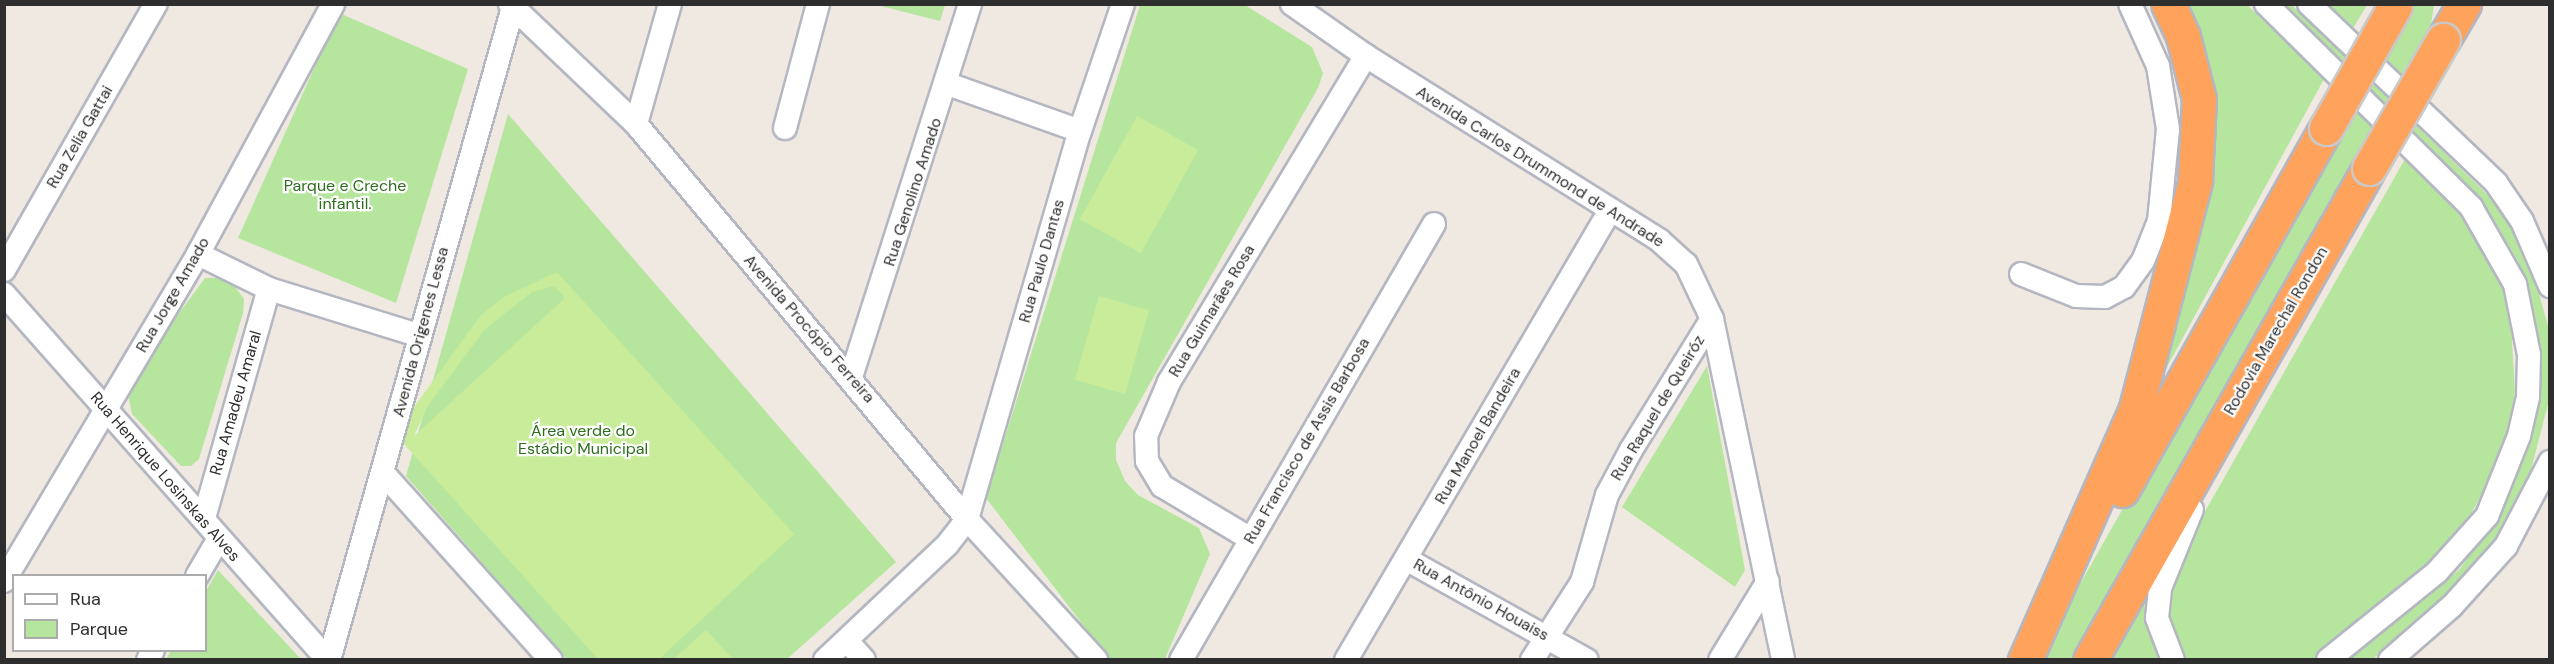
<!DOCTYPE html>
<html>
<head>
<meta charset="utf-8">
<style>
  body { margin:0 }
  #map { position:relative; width:2554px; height:664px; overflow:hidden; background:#efe9e1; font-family:"DM Sans",sans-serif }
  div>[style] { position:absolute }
  .green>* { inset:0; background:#b6e59e }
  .pitch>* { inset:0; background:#c9ec9a; transform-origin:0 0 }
  .roads { filter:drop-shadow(2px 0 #b4b7c1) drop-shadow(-2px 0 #b4b7c1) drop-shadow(0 2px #b4b7c1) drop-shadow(0 -2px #b4b7c1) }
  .minor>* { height:22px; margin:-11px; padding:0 11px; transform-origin:11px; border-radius:11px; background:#fff }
  .highway>* { height:33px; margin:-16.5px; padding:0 16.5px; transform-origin:16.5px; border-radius:16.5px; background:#ffa35c }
  .bridges { filter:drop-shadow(2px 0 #c9c9c9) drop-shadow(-2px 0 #c9c9c9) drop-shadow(0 2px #c9c9c9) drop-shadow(0 -2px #c9c9c9) }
  .highway-bridge>* { height:33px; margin:-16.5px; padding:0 16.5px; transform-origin:16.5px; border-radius:16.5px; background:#ffa35c }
  span { translate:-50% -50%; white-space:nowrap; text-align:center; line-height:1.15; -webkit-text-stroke:4.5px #fff; paint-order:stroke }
  .street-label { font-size:16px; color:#2e2e2e }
  .park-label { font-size:16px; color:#2c6e1b }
  .frame { position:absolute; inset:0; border:6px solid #2e2e2e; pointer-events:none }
  .legend { position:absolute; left:12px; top:574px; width:195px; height:78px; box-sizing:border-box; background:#fff; border:2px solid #ababab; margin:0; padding:8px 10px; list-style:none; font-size:18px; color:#2e2e2e }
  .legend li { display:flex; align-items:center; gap:12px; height:30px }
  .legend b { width:30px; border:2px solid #ababab }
</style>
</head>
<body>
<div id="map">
  <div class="green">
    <i style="clip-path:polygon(877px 5px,945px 5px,940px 21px)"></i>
    <i style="clip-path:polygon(1140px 5px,1245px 5px,1312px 47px,1323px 73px,1318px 88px,1116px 443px,1116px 460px,1125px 481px,1138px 495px,1199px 528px,1210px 554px,1165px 659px,1109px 659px,986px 498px)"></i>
    <i style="clip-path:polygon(2179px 5px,2247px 5px,2324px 79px,2162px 376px,2156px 376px,2203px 190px)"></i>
    <i style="clip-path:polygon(2284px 5px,2292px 5px,2496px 203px,2528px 254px,2548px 326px,2549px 400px,2525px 493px,2474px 569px,2373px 659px,2346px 659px,2459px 570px,2504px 507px,2531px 440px,2540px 370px,2538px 335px,2519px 263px,2486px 206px)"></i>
    <i style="clip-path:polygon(2326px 5px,2367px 5px,2352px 30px)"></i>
    <i style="clip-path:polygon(2412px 5px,2434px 5px,2430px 31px,2405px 79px,2382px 55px)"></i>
    <i style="clip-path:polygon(339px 13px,468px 69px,396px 303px,238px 238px)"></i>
    <i style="clip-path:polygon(2354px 110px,2377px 127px,2079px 659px,2037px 660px,2287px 219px)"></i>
    <i style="clip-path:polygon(508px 114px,896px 562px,787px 659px,567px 659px,406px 476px)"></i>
    <i style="clip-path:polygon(2405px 159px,2449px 198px,2475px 231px,2495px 266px,2510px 309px,2515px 390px,2511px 424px,2497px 468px,2461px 531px,2435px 559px,2314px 659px,2185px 659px,2171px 641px,2166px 602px,2182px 552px)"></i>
    <i style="clip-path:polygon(205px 278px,222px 278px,234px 285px,244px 299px,243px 313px,199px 459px,191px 466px,181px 466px,132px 414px,126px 385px)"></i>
    <i style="clip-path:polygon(1707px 366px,1745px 570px,1735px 587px,1622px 507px)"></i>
    <i style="clip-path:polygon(218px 570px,300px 658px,300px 659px,166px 659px,171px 651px,206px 650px,206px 591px)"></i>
    <i style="clip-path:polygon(2144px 602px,2150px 631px,2163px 659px,2112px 660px)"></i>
  </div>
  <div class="pitch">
    <i style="left:1137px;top:116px;width:70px;height:118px;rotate:29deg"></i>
    <i style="clip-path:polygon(evenodd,557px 272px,794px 534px,659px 659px,598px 659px,403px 443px,414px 407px,481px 315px,504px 297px,557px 272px,554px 286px,565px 298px,414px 436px,427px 407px,485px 329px,532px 292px,554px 286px)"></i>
    <i style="left:1099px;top:296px;width:52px;height:87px;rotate:16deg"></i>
    <i style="clip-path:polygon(706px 630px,733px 659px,673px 659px,674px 659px)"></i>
  </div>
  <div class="roads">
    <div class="minor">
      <i style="left:510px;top:4px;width:174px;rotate:43.6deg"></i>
      <i style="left:636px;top:124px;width:515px;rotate:50.04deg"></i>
      <i style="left:967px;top:519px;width:191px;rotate:47.5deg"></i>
      <i style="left:1292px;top:4px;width:90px;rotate:35.1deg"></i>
      <i style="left:1366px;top:56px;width:346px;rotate:32.1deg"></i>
      <i style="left:1659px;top:240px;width:36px;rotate:42deg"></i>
      <i style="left:1686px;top:264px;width:61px;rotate:64.7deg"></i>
      <i style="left:1712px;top:319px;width:348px;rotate:78.2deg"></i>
      <i style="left:2266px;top:4px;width:289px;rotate:44.7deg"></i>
      <i style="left:2471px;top:207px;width:89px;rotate:60.3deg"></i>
      <i style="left:2515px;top:284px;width:72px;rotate:78.8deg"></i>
      <i style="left:2529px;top:355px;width:42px;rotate:91.4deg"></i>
      <i style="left:2528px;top:397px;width:40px;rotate:103deg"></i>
      <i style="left:2519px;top:436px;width:86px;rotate:111.8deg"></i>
      <i style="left:2487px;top:516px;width:75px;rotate:131.8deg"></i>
      <i style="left:2437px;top:572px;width:140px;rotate:141.1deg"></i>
      <i style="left:2309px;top:4px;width:259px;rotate:43.7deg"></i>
      <i style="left:2496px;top:183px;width:46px;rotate:55.6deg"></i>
      <i style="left:2522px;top:221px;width:71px;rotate:66.7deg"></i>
      <i style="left:948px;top:84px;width:140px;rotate:19.6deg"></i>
      <i style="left:636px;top:124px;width:125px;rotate:-74.2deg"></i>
      <i style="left:785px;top:128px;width:128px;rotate:-75.1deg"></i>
      <i style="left:198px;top:254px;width:79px;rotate:26.2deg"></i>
      <i style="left:269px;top:289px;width:156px;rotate:17.2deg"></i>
      <i style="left:4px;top:270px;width:306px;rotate:-60.3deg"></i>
      <i style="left:2021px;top:274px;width:59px;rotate:21.8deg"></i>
      <i style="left:2076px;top:296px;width:29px;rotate:2deg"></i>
      <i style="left:2105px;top:297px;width:21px;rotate:-28deg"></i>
      <i style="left:2124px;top:287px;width:32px;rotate:-54deg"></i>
      <i style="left:2143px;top:261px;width:43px;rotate:-68.2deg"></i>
      <i style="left:2159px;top:221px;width:92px;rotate:-84.4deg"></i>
      <i style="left:2168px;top:129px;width:64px;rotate:-99deg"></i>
      <i style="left:2158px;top:66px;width:68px;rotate:-114.3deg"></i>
      <i style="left:4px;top:294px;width:489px;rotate:48.5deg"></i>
      <i style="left:851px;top:377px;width:392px;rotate:-72.3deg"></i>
      <i style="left:384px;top:474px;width:250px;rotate:48.1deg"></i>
      <i style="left:204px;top:518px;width:238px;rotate:-74.2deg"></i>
      <i style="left:1249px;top:538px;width:101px;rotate:-149.1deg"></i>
      <i style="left:1162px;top:486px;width:29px;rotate:-121deg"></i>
      <i style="left:1147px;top:461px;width:25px;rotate:-92deg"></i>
      <i style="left:1146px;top:436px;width:59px;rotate:-66.9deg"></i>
      <i style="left:1169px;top:382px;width:381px;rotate:-58.9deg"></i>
      <i style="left:1406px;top:559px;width:207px;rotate:29.2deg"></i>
      <i style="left:197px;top:576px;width:42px;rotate:-59.7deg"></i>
      <i style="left:4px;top:581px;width:380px;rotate:-59.3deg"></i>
      <i style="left:198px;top:254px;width:284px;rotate:-61.6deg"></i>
      <i style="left:847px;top:641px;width:25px;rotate:48deg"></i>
      <i style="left:148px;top:660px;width:11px;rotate:-63deg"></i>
      <i style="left:329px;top:660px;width:682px;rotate:-74.25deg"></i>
      <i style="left:825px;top:660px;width:168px;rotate:-43.3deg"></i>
      <i style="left:947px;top:545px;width:33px;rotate:-52deg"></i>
      <i style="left:967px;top:519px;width:404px;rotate:-73.8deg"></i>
      <i style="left:1080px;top:131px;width:134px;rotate:-71.3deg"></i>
      <i style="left:1181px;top:660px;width:504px;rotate:-59.87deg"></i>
      <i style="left:1346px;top:660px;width:519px;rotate:-59.58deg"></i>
      <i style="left:1532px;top:660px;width:93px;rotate:-57.3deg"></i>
      <i style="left:1582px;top:582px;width:91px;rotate:-74deg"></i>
      <i style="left:1607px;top:495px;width:51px;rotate:-61.9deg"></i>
      <i style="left:1631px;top:450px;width:154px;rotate:-58.3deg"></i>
      <i style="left:1720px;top:660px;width:92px;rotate:-58.7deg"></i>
      <i style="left:2173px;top:660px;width:45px;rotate:-110.9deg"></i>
      <i style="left:2157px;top:618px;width:30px;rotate:-84deg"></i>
      <i style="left:2160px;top:588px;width:85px;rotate:-67.9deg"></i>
      <i style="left:2390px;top:660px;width:82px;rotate:-41.1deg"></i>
      <i style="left:2452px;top:606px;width:81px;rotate:-48deg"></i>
      <i style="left:2506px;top:546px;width:95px;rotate:-62.4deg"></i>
    </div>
    <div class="highway">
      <i style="left:2443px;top:40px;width:42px;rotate:-59.7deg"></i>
      <i style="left:2122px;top:490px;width:416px;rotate:-60.6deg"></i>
      <i style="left:2025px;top:660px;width:275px;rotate:-66.2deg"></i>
      <i style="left:2136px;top:408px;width:235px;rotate:-75.4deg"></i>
      <i style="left:2195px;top:181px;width:82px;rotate:-87.2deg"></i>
      <i style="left:2199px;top:99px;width:65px;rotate:-104.3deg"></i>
      <i style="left:2183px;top:36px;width:35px;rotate:-115deg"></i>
      <i style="left:2090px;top:660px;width:566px;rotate:-60.44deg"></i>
    </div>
  </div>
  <div class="bridges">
    <div class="highway-bridge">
      <i style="left:2326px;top:128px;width:140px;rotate:-60.5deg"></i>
      <i style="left:2369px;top:168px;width:148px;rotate:-60deg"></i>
    </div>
  </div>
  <div class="street-label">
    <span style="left:80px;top:137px;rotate:-60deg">Rua Zelia Gattai</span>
    <span style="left:1540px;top:167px;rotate:32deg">Avenida Carlos Drummond de Andrade</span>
    <span style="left:913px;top:192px;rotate:-72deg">Rua Genolino Amado</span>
    <span style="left:1042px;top:261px;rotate:-74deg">Rua Paulo Dantas</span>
    <span style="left:173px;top:295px;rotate:-60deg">Rua Jorge Amado</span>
    <span style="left:1212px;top:311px;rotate:-59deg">Rua Guimarães Rosa</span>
    <span style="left:809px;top:329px;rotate:49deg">Avenida Procópio Ferreira</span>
    <span style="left:2276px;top:331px;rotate:-60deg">Rodovia Marechal Rondon</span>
    <span style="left:421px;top:332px;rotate:-75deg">Avenida Origenes Lessa</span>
    <span style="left:236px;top:403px;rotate:-74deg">Rua Amadeu Amaral</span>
    <span style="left:1658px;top:408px;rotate:-59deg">Rua Raquel de Queiróz</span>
    <span style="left:1478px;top:436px;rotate:-60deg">Rua Manoel Bandeira</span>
    <span style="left:1307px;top:441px;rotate:-60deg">Rua Francisco de Assis Barbosa</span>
    <span style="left:165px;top:477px;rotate:49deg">Rua Henrique Losinskas Alves</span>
    <span style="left:1481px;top:600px;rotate:29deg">Rua Antônio Houaiss</span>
  </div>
  <div class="park-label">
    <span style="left:345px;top:195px">Parque e Creche<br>infantil.</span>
    <span style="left:583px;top:440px">Área verde do<br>Estádio Municipal</span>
  </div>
  <div class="frame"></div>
  <ul class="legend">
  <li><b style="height:8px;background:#fff"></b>Rua</li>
  <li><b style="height:16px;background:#b6e59e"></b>Parque</li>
  </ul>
</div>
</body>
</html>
